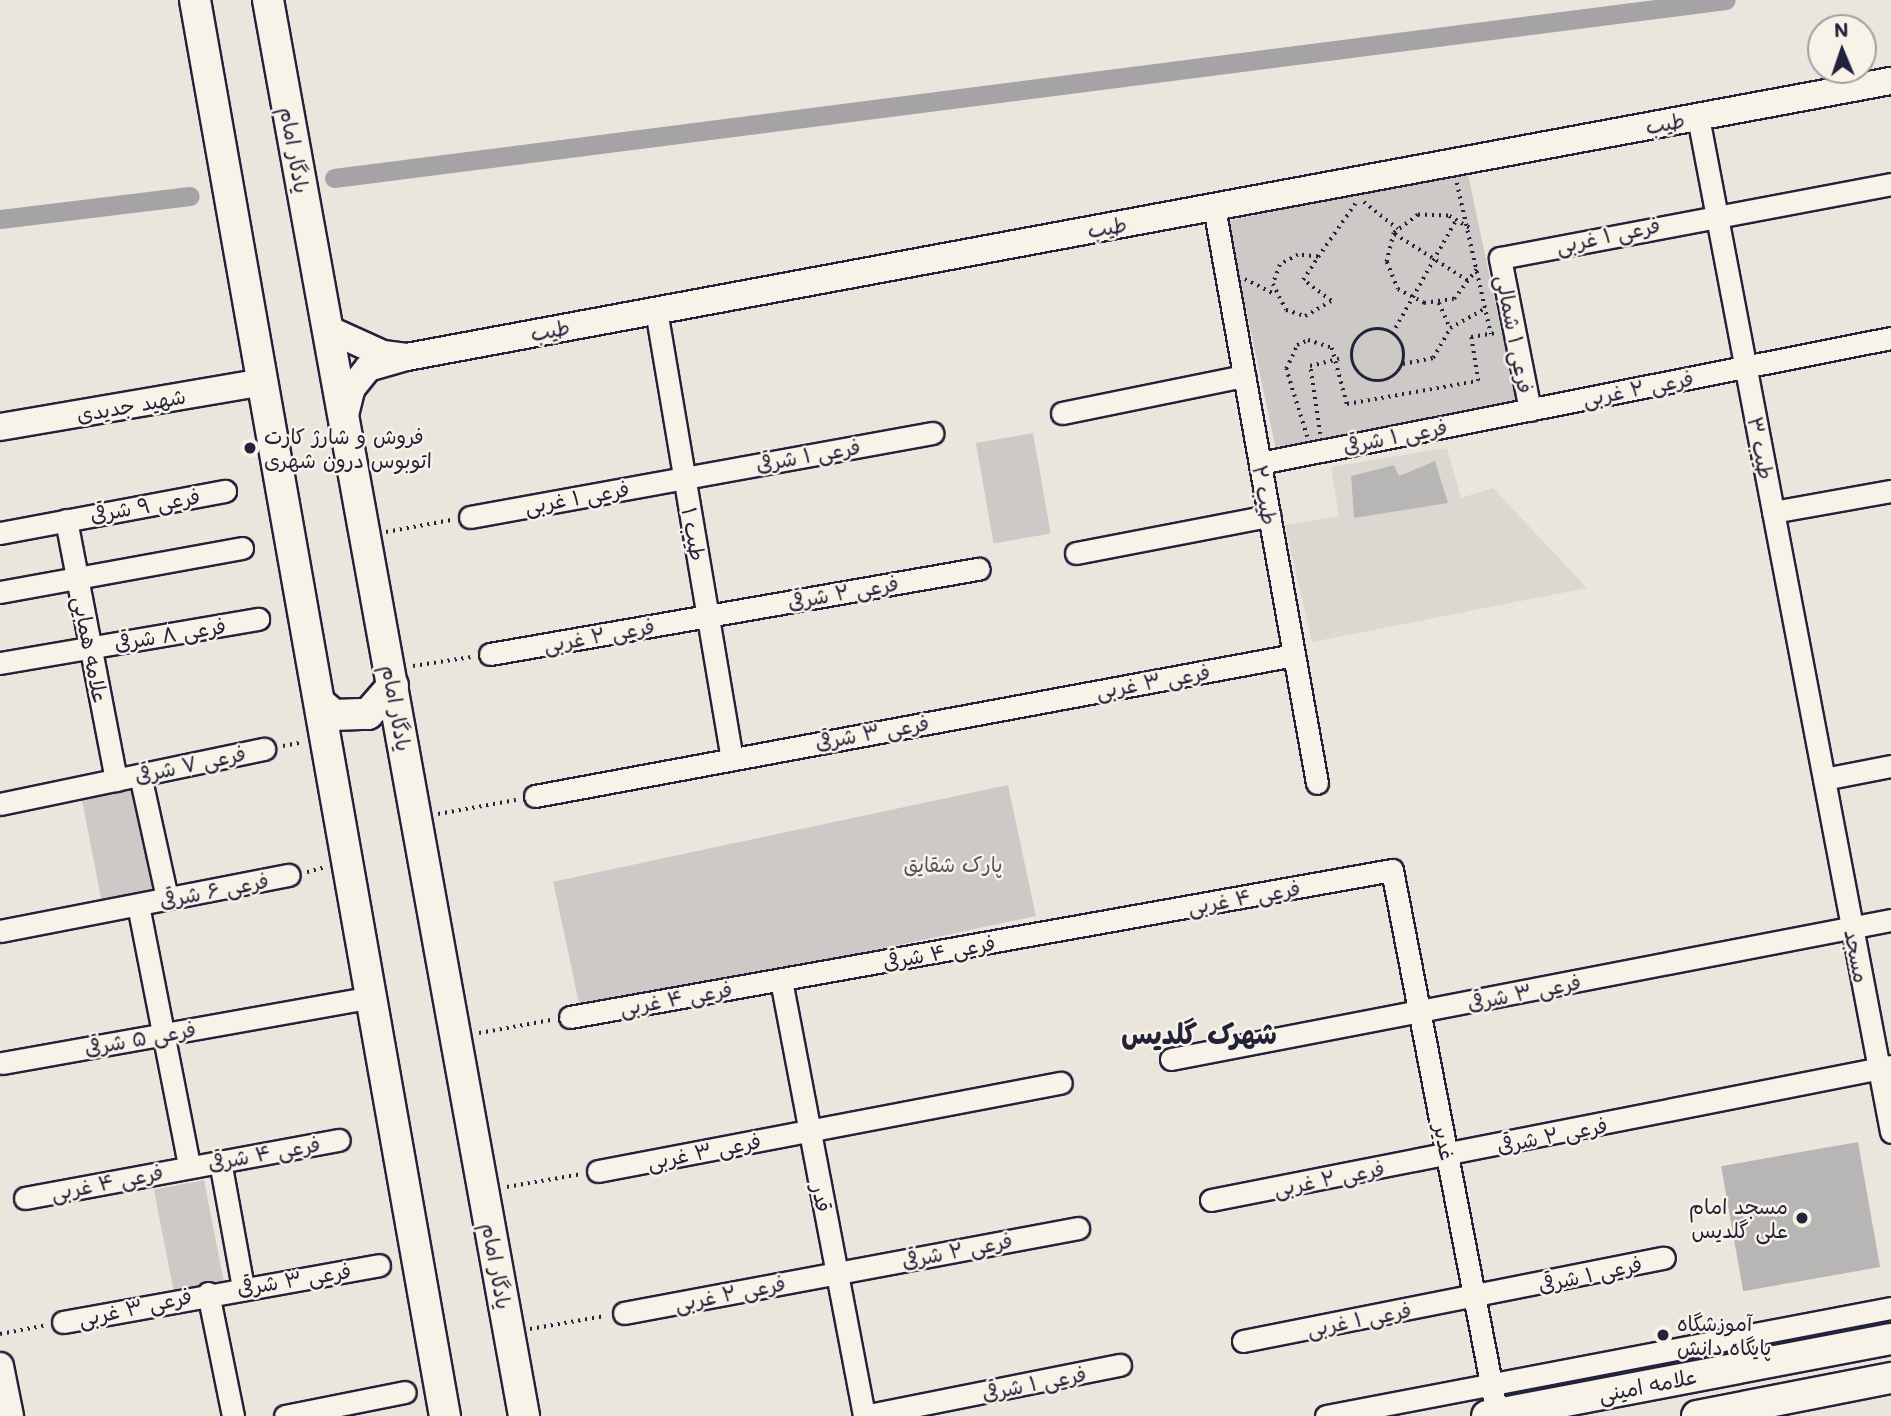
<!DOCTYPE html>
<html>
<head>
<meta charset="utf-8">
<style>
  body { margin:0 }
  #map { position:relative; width:1891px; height:1416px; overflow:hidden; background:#eae6de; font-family:Mali,"Playpen Sans Arabic",sans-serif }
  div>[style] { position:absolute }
  .built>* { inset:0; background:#dbd8d2 }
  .green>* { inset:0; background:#cdc9c6; transform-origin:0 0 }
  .canal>* { height:19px; margin:-9.5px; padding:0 9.5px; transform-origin:9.5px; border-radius:9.5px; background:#a6a3a6 }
  .building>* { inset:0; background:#b8b6b5; transform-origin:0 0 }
  .path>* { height:3.5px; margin-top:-1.75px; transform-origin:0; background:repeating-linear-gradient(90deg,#22223b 0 2px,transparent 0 7px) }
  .path>.ring { margin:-1.75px; padding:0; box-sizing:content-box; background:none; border:3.5px solid #22223b; border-radius:50% }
  .roads { filter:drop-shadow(2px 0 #22223b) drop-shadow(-2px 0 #22223b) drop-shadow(0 2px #22223b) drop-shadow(0 -2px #22223b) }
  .minor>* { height:21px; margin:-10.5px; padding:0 10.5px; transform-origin:10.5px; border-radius:10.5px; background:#f7f3e8 }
  .tertiary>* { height:26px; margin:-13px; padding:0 13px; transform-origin:13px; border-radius:13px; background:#f7f3e8 }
  .secondary>* { height:30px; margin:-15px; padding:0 15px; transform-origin:15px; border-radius:15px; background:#f7f3e8 }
  .dots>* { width:19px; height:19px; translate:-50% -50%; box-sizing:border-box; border:4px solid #f7f3e8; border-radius:50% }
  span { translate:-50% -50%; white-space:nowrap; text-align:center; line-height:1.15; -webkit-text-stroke:5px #f7f3e8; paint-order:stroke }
  .street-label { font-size:21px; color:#22223b }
  .poi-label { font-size:21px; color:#22223b }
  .left { translate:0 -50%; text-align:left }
  .right { translate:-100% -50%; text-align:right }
  .park-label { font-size:21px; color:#555465 }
  .district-label { font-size:28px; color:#22223b; font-weight:700 }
  .north { position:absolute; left:1807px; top:14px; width:70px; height:70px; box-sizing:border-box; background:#f7f3e8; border:2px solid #a29fa3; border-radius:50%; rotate:358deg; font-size:19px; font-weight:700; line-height:28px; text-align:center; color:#22223b }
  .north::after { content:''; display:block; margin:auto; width:24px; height:32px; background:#22223b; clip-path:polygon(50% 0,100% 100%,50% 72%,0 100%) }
</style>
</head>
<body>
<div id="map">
  <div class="built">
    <i style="clip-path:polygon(evenodd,1447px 448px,1461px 498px,1493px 488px,1587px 588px,1312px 642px,1285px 525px,1339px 516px,1331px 467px,1447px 448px,1435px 461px,1448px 503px,1354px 517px,1351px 476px,1394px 465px,1399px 476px,1435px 461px)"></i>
  </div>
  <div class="green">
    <i style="left:1467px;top:170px;width:236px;height:245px;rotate:78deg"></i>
    <i style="left:1033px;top:433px;width:102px;height:58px;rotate:80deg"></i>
    <i style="left:1008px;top:785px;width:134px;height:465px;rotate:78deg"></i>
    <i style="left:133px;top:790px;width:103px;height:52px;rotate:79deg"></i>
    <i style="left:204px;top:1180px;width:103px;height:51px;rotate:79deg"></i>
  </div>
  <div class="canal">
    <i style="left:334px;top:178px;width:1403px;rotate:-7.29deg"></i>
    <i style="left:0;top:219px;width:191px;rotate:-6.9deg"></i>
  </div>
  <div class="building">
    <i style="clip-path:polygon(1435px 461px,1448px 503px,1354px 518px,1351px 476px,1394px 465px,1399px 476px)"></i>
    <i style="left:1858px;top:1142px;width:127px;height:139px;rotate:80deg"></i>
  </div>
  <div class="path">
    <i style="left:1457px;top:183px;width:155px;rotate:77.3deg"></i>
    <i style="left:1364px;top:202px;width:43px;rotate:38.5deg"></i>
    <i style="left:1469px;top:228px;width:24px;rotate:-150deg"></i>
    <i style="left:1448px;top:216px;width:30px;rotate:-178deg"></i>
    <i style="left:1418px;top:215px;width:30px;rotate:143deg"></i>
    <i style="left:1394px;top:233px;width:30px;rotate:104deg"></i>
    <i style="left:1387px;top:262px;width:29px;rotate:68deg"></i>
    <i style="left:1398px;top:289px;width:30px;rotate:28deg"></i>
    <i style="left:1424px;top:303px;width:30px;rotate:-8deg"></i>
    <i style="left:1454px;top:299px;width:38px;rotate:-53deg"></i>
    <i style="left:1395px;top:234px;width:89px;rotate:32.6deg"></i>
    <i style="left:1318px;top:257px;width:20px;rotate:-174deg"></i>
    <i style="left:1298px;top:255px;width:21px;rotate:151deg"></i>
    <i style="left:1280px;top:265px;width:20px;rotate:110deg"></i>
    <i style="left:1273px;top:284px;width:29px;rotate:63deg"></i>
    <i style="left:1286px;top:310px;width:20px;rotate:18deg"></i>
    <i style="left:1305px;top:316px;width:30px;rotate:-30deg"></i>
    <i style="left:1331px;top:301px;width:35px;rotate:-143deg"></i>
    <i style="left:1303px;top:280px;width:27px;rotate:-57deg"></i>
    <i style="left:1318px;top:257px;width:65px;rotate:-55.1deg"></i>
    <i style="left:1245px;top:279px;width:33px;rotate:27deg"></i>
    <i style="left:1439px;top:303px;width:27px;rotate:66deg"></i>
    <i class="ring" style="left:1352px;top:329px;width:48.5px;height:48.5px"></i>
    <i style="left:1392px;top:334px;width:131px;rotate:-60.7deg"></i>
    <i style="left:1403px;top:364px;width:31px;rotate:-11deg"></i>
    <i style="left:1433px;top:358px;width:34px;rotate:-60deg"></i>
    <i style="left:1450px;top:328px;width:41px;rotate:-29.1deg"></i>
    <i style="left:1320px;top:434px;width:69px;rotate:-98.4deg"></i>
    <i style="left:1310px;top:366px;width:30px;rotate:-14deg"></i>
    <i style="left:1307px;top:437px;width:71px;rotate:-107.2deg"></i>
    <i style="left:1286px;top:369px;width:26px;rotate:-65deg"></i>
    <i style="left:1297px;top:345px;width:12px;rotate:-24deg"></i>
    <i style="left:1308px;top:340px;width:25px;rotate:18deg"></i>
    <i style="left:1332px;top:348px;width:58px;rotate:75deg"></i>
    <i style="left:1347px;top:404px;width:133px;rotate:-10deg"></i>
    <i style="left:1478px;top:381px;width:45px;rotate:-99deg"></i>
    <i style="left:1471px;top:337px;width:25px;rotate:-9deg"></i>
    <i style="left:386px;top:532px;width:66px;rotate:-10.5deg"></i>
    <i style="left:413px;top:666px;width:59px;rotate:-8.8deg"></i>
    <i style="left:283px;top:746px;width:20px;rotate:-11deg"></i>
    <i style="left:438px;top:814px;width:79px;rotate:-10.2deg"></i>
    <i style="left:307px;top:872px;width:20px;rotate:-15deg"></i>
    <i style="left:479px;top:1033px;width:73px;rotate:-10.2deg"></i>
    <i style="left:507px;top:1187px;width:76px;rotate:-9.8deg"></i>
    <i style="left:530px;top:1329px;width:76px;rotate:-9.8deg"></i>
    <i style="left:0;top:1334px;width:48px;rotate:-10.8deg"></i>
  </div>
  <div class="roads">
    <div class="minor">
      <i style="left:1698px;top:117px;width:1033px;rotate:79.23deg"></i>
      <i style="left:1214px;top:207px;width:585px;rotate:79.86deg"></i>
      <i style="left:656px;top:310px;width:454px;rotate:80.4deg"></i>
      <i style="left:1530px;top:410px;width:155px;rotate:-101.2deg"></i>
      <i style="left:1500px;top:258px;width:398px;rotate:-10.7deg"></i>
      <i style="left:1062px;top:413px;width:186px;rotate:-11.5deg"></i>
      <i style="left:1260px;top:463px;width:643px;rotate:-11.21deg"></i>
      <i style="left:1773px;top:512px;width:120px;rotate:-10.1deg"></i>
      <i style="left:470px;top:517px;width:470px;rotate:-10.3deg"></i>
      <i style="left:66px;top:520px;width:265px;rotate:79.1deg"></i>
      <i style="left:0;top:533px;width:229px;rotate:-10.6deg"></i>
      <i style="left:1076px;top:553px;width:197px;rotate:-10.9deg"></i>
      <i style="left:0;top:592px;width:246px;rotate:-10.3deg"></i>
      <i style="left:490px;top:654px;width:496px;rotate:-9.9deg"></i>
      <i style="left:0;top:663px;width:262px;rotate:-9.7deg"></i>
      <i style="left:140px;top:775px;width:126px;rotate:77.6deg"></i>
      <i style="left:1824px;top:779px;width:68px;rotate:-11deg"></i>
      <i style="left:535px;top:796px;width:772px;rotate:-10.52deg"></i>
      <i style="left:0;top:804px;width:270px;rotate:-11.8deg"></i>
      <i style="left:138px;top:905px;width:266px;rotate:78.9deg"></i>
      <i style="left:0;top:931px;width:294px;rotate:-11deg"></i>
      <i style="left:781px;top:980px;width:444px;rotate:79.2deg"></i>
      <i style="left:570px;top:1017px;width:835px;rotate:-10.14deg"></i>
      <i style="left:1392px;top:870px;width:554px;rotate:79.08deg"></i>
      <i style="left:1171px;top:1059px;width:733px;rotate:-10.93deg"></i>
      <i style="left:2px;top:1063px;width:375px;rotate:-10.1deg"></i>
      <i style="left:220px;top:1161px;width:128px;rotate:79.7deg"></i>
      <i style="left:598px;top:1171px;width:471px;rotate:-10.8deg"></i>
      <i style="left:25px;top:1198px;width:319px;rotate:-10.5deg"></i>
      <i style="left:1211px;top:1200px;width:693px;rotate:-11.15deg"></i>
      <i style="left:208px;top:1293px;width:126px;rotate:78.5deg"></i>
      <i style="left:624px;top:1313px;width:462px;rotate:-10.6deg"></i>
      <i style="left:63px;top:1322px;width:321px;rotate:-10.2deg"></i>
      <i style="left:1243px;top:1341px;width:429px;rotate:-11.2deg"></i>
      <i style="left:285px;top:1416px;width:122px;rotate:-11.3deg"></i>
      <i style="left:864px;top:1416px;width:261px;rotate:-11.3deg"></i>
      <i style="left:1326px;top:1416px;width:575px;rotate:-10.82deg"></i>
    </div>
    <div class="tertiary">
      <i style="left:328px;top:329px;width:60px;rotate:24.4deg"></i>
      <i style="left:383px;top:354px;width:24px;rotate:7deg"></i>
      <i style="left:407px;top:357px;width:1509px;rotate:-10.54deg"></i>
      <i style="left:344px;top:419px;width:32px;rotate:-76deg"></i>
      <i style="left:352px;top:388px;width:26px;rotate:-51deg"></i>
      <i style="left:368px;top:368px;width:35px;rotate:-16deg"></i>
      <i style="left:0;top:427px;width:267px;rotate:-9.7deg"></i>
      <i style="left:0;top:1366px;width:51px;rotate:78.7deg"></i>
    </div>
    <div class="secondary">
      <i style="left:195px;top:0;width:1438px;rotate:79.99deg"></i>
      <i style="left:268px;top:0;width:1439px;rotate:79.75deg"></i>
      <i style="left:321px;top:704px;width:17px;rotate:40deg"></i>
      <i style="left:334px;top:715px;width:34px;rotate:-2deg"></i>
      <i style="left:368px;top:714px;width:38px;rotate:-49deg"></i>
      <i style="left:1487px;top:1416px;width:411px;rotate:-10.8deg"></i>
      <i style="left:1697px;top:1416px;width:198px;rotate:-11.1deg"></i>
    </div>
  </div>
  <div class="dots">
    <i style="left:250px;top:448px;background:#22223b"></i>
    <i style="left:1802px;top:1218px;background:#22223b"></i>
    <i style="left:1663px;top:1335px;background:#22223b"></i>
  </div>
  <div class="street-label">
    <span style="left:1665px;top:123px;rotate:-11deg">طیب</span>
    <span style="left:295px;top:150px;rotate:80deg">یادگار امام</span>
    <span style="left:1107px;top:227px;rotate:-10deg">طیب</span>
    <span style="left:1608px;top:235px;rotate:-12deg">فرعی ۱ غربی</span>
    <span style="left:550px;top:330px;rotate:-11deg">طیب</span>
    <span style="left:1515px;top:334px;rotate:79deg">فرعی ۱ شمالی</span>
    <span style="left:1638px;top:388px;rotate:-11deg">فرعی ۲ غربی</span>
    <span style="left:131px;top:405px;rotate:-10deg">شهید جدیدی</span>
    <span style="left:1395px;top:436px;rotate:-11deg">فرعی ۱ شرقی</span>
    <span style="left:1761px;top:448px;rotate:79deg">طیب ۳</span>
    <span style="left:808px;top:455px;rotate:-10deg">فرعی ۱ شرقی</span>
    <span style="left:1265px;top:495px;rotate:80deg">طیب ۲</span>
    <span style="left:577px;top:497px;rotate:-10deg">فرعی ۱ غربی</span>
    <span style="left:145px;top:505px;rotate:-10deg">فرعی ۹ شرقی</span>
    <span style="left:694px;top:534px;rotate:80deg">طیب ۱</span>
    <span style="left:843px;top:592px;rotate:-10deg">فرعی ۲ شرقی</span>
    <span style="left:170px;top:634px;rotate:-9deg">فرعی ۸ شرقی</span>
    <span style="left:599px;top:635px;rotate:-10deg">فرعی ۲ غربی</span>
    <span style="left:91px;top:650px;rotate:79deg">علامه همایی</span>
    <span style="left:1153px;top:681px;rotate:-10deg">فرعی ۳ غربی</span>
    <span style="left:397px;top:708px;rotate:80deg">یادگار امام</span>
    <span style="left:872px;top:732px;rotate:-10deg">فرعی ۳ شرقی</span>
    <span style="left:190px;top:764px;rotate:-12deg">فرعی ۷ شرقی</span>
    <span style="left:214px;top:890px;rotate:-11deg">فرعی ۶ شرقی</span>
    <span style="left:1244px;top:897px;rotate:-10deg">فرعی ۴ غربی</span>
    <span style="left:939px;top:952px;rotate:-10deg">فرعی ۴ شرقی</span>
    <span style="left:1857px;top:956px;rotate:79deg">مسجد</span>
    <span style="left:1524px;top:992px;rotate:-11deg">فرعی ۳ شرقی</span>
    <span style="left:676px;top:998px;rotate:-10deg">فرعی ۴ غربی</span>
    <span style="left:140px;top:1038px;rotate:-10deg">فرعی ۵ شرقی</span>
    <span style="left:1552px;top:1135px;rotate:-11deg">فرعی ۲ شرقی</span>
    <span style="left:1445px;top:1142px;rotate:79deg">غدیر</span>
    <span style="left:704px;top:1151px;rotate:-11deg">فرعی ۳ غربی</span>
    <span style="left:264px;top:1153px;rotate:-10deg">فرعی ۴ شرقی</span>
    <span style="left:1329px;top:1178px;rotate:-11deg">فرعی ۲ غربی</span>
    <span style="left:107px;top:1182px;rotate:-11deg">فرعی ۴ غربی</span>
    <span style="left:822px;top:1198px;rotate:79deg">قدر</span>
    <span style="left:957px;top:1250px;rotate:-11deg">فرعی ۲ شرقی</span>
    <span style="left:497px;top:1266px;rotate:80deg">یادگار امام</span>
    <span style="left:1590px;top:1274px;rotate:-12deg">فرعی ۱ شرقی</span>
    <span style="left:294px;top:1279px;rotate:-9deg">فرعی ۳ شرقی</span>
    <span style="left:730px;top:1293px;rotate:-11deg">فرعی ۲ غربی</span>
    <span style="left:135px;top:1307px;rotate:-12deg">فرعی ۳ غربی</span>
    <span style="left:1359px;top:1319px;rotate:-11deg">فرعی ۱ غربی</span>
    <span style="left:1034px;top:1383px;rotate:-11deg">فرعی ۱ شرقی</span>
    <span style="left:1648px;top:1385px;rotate:-11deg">علامه امینی</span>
  </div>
  <div class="poi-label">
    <span class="left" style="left:264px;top:448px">فروش و شارژ کارت<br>اتوبوس درون شهری</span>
    <span class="right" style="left:1788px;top:1218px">مسجد امام<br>علی گلدیس</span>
    <span class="left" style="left:1677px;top:1335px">آموزشگاه<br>پایگاه دانش</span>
  </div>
  <div class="park-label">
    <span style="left:953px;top:864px">پارک شقایق</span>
  </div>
  <div class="district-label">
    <span style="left:1199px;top:1033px">شهرک گلدیس</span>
  </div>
  <div class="north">N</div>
</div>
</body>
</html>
